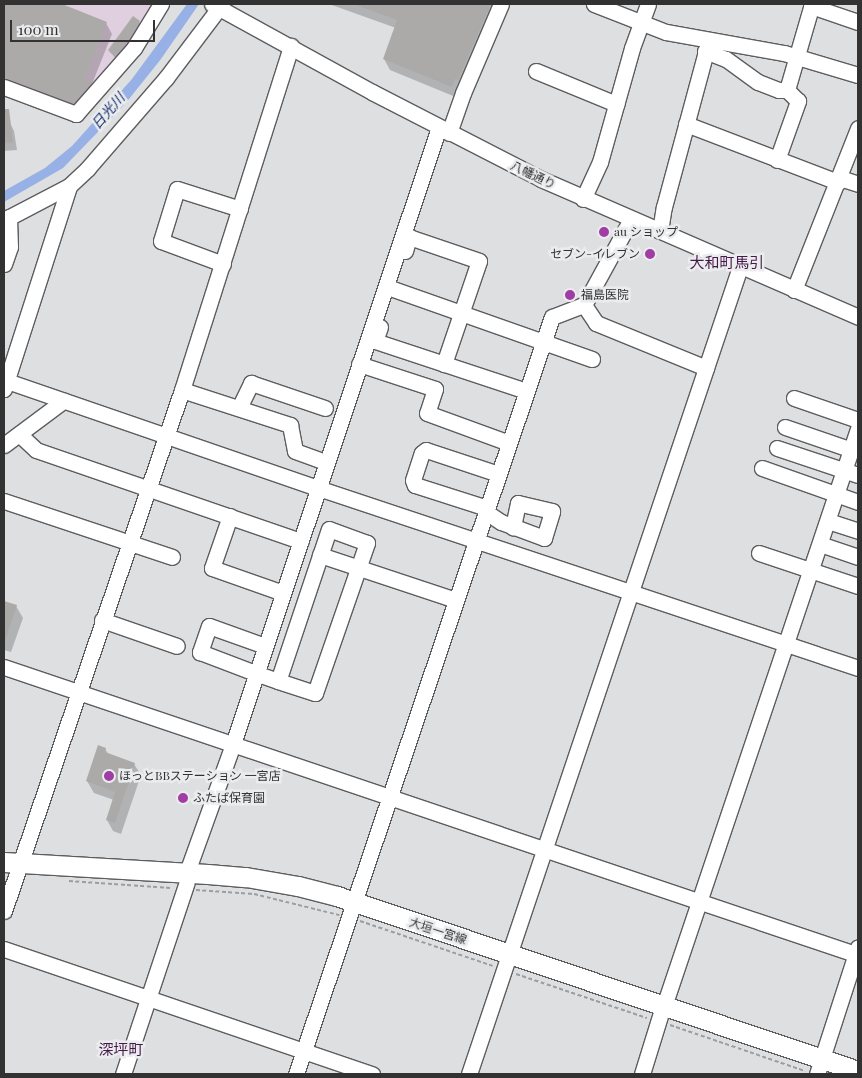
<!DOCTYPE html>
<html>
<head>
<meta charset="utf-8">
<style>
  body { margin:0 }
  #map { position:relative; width:862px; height:1078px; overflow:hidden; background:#dedfe1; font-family:"Playfair Display","Noto Sans JP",serif }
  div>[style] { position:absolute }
  .commercial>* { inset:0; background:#e0cfdf }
  .water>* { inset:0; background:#97b0e5 }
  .shadow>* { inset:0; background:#0003 }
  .building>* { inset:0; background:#acaaa8 }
  .path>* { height:2px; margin-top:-1px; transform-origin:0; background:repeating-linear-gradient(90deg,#9c9d9e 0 4px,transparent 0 6.5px) }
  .roads { filter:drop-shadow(1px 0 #5c5d5f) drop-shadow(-1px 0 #5c5d5f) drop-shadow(0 1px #5c5d5f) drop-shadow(0 -1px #5c5d5f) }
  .minor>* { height:15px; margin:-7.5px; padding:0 7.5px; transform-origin:7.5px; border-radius:7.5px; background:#fff }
  .major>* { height:19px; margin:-9.5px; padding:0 9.5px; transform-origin:9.5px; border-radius:9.5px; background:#fff }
  .dots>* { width:14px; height:14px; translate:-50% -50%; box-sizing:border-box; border:2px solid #ebecee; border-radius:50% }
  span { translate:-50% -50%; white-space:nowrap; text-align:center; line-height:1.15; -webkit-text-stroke:5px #ebecee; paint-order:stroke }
  .street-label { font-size:12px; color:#323233 }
  .poi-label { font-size:12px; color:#323233 }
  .left { translate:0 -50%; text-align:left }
  .right { translate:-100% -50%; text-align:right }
  .water-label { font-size:14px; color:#17316e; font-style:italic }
  .quarter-label { font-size:15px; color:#47184a }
  .frame { position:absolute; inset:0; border:5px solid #323233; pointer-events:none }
  .scale { position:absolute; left:10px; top:20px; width:145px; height:22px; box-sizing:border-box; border:2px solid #323233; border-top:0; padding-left:6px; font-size:15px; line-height:18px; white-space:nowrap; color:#323233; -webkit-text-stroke:4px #ebecee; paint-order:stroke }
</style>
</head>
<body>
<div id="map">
  <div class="commercial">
    <i style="clip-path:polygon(4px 4px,157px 4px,126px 50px,75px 109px,4px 85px)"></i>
  </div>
  <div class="water">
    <i style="clip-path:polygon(187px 4px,199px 4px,161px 59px,125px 104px,63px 168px,4px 202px,4px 191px,45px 168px,72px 146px,132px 79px)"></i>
  </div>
  <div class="shadow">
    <i style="clip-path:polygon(4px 4px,58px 4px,106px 23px,112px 34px,80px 114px,4px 88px)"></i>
    <i style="clip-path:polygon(329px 4px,502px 4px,458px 98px,390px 70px,384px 59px,396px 28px)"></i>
    <i style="clip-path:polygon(139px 22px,144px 30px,120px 63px,109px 51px)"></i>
    <i style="clip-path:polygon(10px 123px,14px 131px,17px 150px,4px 151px,4px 124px)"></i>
    <i style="clip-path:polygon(4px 602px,16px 606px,23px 618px,11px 652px,4px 650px)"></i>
    <i style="clip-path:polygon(105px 749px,109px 755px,134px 764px,141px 775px,121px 834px,113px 831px,107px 820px,114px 800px,94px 793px,87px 781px)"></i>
  </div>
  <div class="building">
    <i style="clip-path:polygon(4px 4px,62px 4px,107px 22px,83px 81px,92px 82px,73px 103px,4px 78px)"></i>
    <i style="clip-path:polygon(354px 4px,491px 4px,458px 80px,455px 79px,452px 87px,383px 59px,397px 20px)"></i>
    <i style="clip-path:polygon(133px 16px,140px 21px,126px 42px,115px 56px,108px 50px)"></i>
    <i style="clip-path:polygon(4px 109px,9px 109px,13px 142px,4px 143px)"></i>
    <i style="clip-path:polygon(4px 601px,17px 605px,5px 641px,4px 640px)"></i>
    <i style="clip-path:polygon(98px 745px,106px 748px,105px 752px,135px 763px,115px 823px,106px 820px,115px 792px,86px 781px)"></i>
  </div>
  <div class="path">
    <i style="left:69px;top:881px;width:102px;rotate:3.9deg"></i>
    <i style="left:196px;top:890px;width:58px;rotate:3.9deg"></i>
    <i style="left:254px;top:894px;width:88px;rotate:13.9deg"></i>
    <i style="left:360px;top:921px;width:140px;rotate:18.7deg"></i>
    <i style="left:516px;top:974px;width:138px;rotate:18.6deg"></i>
    <i style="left:670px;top:1025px;width:143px;rotate:18.8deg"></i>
  </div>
  <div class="roads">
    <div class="minor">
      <i style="left:212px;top:4px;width:183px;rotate:28.8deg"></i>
      <i style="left:372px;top:92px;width:190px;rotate:27.2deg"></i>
      <i style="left:541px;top:179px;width:346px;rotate:23.5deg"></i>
      <i style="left:594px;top:4px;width:77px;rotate:21.3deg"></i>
      <i style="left:666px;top:32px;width:120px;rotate:10.1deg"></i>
      <i style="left:784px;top:53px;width:77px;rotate:16.6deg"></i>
      <i style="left:811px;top:6px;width:50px;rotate:18.8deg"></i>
      <i style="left:705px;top:51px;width:22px;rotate:21deg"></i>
      <i style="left:726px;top:59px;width:39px;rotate:36deg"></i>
      <i style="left:758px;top:82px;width:22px;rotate:21deg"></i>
      <i style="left:779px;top:90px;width:8px"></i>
      <i style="left:536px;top:71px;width:87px;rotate:22.4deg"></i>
      <i style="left:4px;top:87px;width:77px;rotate:20.6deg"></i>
      <i style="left:76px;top:114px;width:88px;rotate:-48.7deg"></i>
      <i style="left:134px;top:48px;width:52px;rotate:-58.5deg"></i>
      <i style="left:686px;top:124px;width:163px;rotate:20.9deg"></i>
      <i style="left:449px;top:133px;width:42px;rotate:-70.7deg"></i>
      <i style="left:463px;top:93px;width:97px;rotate:-66.9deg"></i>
      <i style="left:777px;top:160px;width:63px;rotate:-70.4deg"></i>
      <i style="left:798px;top:101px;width:16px;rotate:-135deg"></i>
      <i style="left:787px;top:90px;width:90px;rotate:-73.8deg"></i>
      <i style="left:840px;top:178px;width:19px;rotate:18deg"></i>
      <i style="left:583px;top:199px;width:41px;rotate:-65.3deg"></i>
      <i style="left:600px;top:162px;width:118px;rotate:-74.3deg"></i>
      <i style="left:632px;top:48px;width:47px;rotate:-70deg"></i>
      <i style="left:4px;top:220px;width:73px;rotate:-27.6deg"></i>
      <i style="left:69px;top:186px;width:26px;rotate:-43deg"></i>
      <i style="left:88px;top:168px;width:119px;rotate:-49.1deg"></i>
      <i style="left:166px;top:78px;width:93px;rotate:-52.9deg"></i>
      <i style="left:660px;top:231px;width:24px;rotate:-81deg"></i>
      <i style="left:664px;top:207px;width:173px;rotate:-74.9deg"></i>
      <i style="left:405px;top:251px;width:15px;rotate:-74deg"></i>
      <i style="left:409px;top:237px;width:74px;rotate:18.9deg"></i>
      <i style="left:479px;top:261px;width:109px;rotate:108.8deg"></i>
      <i style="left:4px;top:264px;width:18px;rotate:-71deg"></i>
      <i style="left:10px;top:247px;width:30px;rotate:-92deg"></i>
      <i style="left:223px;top:264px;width:66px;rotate:-159.6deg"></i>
      <i style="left:161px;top:241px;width:54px;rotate:-72.9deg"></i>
      <i style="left:177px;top:189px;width:66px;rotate:17.6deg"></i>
      <i style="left:393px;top:289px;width:211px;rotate:19.4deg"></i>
      <i style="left:794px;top:290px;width:174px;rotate:-68.4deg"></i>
      <i style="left:584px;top:305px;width:22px;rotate:56deg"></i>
      <i style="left:596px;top:323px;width:119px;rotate:22.2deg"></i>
      <i style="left:380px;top:327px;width:15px;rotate:110deg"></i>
      <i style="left:375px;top:341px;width:159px;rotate:18.3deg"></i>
      <i style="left:359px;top:364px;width:80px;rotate:18.2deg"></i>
      <i style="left:435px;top:389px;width:25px;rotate:108deg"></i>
      <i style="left:427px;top:413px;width:87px;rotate:20.1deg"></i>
      <i style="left:4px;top:380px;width:332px;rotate:19deg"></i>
      <i style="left:318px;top:488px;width:569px;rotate:18.43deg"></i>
      <i style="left:4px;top:389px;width:213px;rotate:-72.2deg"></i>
      <i style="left:182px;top:390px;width:114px;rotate:18deg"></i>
      <i style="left:290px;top:425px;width:26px;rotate:79deg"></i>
      <i style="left:295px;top:451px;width:33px;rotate:20deg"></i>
      <i style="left:794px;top:398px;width:68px;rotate:19deg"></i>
      <i style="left:239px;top:408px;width:28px;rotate:-64deg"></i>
      <i style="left:251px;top:383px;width:78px;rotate:18.7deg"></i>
      <i style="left:785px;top:427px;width:71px;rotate:18.9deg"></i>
      <i style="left:19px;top:434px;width:23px;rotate:43deg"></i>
      <i style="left:36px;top:450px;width:280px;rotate:19deg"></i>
      <i style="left:4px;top:445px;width:74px;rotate:-36.7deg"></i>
      <i style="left:777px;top:448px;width:85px;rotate:18.4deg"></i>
      <i style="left:762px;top:468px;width:102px;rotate:19.5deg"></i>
      <i style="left:4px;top:501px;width:177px;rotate:18.4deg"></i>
      <i style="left:487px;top:508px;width:76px;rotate:-162.3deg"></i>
      <i style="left:415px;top:485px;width:5px;rotate:-112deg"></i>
      <i style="left:413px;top:480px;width:28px;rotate:-72deg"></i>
      <i style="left:422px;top:453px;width:5px;rotate:-37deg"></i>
      <i style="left:426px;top:450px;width:76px;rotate:18.4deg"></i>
      <i style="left:486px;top:512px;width:18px;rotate:34deg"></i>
      <i style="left:501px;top:522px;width:46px;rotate:20.4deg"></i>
      <i style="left:544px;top:538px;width:28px;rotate:-73deg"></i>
      <i style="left:552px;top:511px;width:35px;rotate:-167deg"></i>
      <i style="left:518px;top:503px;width:25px;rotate:102deg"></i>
      <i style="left:230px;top:516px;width:55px;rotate:109.1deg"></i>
      <i style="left:212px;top:568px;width:75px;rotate:19.4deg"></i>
      <i style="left:828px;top:521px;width:32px;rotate:18deg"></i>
      <i style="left:820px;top:544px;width:40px;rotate:18.9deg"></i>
      <i style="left:759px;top:553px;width:104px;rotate:18.4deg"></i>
      <i style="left:320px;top:555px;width:143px;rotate:18.3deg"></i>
      <i style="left:102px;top:620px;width:79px;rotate:19.1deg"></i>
      <i style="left:265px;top:646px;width:59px;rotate:-160.3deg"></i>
      <i style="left:209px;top:626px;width:28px;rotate:109deg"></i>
      <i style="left:200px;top:652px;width:59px;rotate:20.9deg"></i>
      <i style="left:255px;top:673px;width:24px;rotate:19deg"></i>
      <i style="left:278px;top:681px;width:39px;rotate:18deg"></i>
      <i style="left:315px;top:693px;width:159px;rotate:-70.9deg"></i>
      <i style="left:367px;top:543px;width:40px;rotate:-159.8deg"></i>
      <i style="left:329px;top:529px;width:160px;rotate:108.5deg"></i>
      <i style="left:4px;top:667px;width:901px;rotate:18.64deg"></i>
      <i style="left:187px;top:872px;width:136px;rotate:-70.2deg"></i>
      <i style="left:233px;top:744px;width:650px;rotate:-71.54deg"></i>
      <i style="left:4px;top:911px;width:551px;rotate:-71.14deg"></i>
      <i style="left:182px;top:390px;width:361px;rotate:-72.4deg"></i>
      <i style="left:4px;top:949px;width:389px;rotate:18.8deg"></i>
      <i style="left:664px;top:1006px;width:609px;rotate:-71.42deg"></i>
      <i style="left:123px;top:1074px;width:202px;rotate:-71.6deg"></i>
      <i style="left:296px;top:1074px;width:799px;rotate:-71.32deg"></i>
      <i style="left:552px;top:317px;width:34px;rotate:-21deg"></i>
      <i style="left:584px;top:305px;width:98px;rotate:-61.3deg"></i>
      <i style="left:469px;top:1074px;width:851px;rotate:-71.44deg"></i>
      <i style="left:642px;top:1074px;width:61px;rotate:-72.8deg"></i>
      <i style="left:817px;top:1074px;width:133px;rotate:-72.1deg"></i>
    </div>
    <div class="major">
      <i style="left:4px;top:862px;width:204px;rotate:3.4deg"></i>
      <i style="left:208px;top:874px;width:38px;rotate:5deg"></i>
      <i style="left:246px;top:877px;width:53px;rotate:9.8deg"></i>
      <i style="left:298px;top:886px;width:40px;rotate:14.4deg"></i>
      <i style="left:337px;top:896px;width:550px;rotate:18.57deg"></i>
    </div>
  </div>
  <div class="dots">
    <i style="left:604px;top:232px;background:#9f3da4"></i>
    <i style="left:650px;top:254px;background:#9f3da4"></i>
    <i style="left:570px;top:295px;background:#9f3da4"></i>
    <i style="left:109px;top:776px;background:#9f3da4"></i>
    <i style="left:183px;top:798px;background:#9f3da4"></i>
  </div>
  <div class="street-label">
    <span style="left:533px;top:175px;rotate:26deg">八幡通り</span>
    <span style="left:438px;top:931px;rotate:18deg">大垣一宮線</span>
  </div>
  <div class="poi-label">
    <span class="left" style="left:614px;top:232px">au ショップ</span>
    <span class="right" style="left:640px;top:254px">セブン-イレブン</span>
    <span class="left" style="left:581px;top:295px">福島医院</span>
    <span class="left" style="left:119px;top:776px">ほっとBBステーション 一宮店</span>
    <span class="left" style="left:193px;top:798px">ふたば保育園</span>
  </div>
  <div class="water-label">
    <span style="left:108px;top:111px;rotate:-49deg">日光川</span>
  </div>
  <div class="quarter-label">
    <span style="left:727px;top:263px">大和町馬引</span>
    <span style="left:121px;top:1050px">深坪町</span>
  </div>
  <div class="frame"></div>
  <div class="scale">100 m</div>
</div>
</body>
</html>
